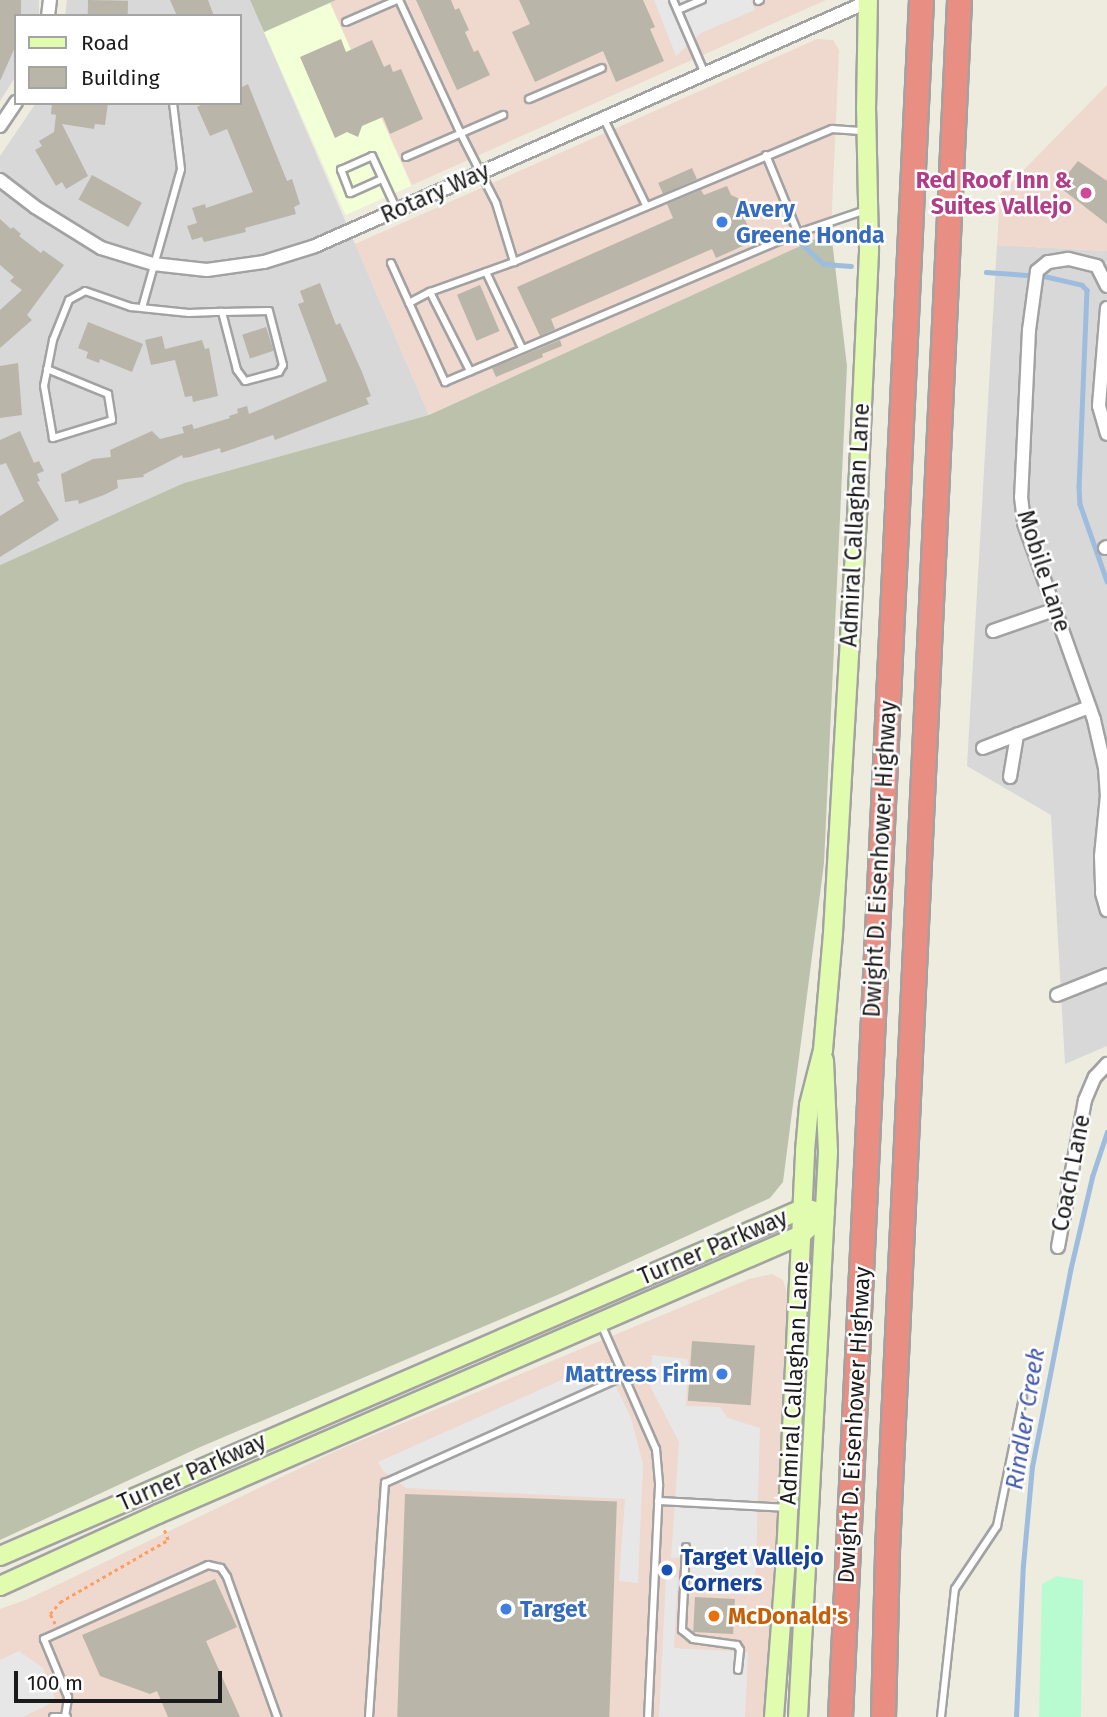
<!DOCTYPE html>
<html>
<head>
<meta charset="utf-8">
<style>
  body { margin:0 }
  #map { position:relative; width:1107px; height:1717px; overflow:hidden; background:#edecdf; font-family:"Fira Sans",sans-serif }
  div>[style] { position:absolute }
  .residential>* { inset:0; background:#d9d8d8 }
  .commercial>* { inset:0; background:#efd8cd }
  .education>* { inset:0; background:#f3ffd6; transform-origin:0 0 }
  .construction>* { inset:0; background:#bbc1ab }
  .park>* { inset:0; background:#b9fbd1 }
  .parking>* { inset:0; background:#e7e7e7 }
  .stream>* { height:4.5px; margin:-2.25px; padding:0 2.25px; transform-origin:2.25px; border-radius:2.25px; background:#9ebcdd }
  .building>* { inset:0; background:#b9b5a9; transform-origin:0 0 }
  .path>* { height:2.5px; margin-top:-1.25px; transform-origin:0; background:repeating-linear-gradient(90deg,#fe9e5f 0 3.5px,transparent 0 7px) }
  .roads { filter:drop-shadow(2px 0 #a2a2a2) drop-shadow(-2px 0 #a2a2a2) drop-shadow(0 2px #a2a2a2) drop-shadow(0 -2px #a2a2a2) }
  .lane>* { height:6px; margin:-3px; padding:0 3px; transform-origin:3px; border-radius:3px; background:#fff }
  .street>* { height:12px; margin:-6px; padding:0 6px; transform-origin:6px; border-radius:6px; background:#fff }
  .secondary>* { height:18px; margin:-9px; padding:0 9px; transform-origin:9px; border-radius:9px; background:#e1fbaf }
  .highway>* { height:23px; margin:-11.5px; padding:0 11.5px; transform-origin:11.5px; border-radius:11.5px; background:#e88e83 }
  .dots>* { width:19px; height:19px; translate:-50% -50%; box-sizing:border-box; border:4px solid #fff; border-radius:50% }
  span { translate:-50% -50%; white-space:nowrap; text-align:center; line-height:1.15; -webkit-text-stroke:5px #fff; paint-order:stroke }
  .hotel-label { font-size:23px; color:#b23c85; font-weight:700 }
  .right { translate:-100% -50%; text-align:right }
  .street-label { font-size:23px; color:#1b1b1b }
  .shop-label { font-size:23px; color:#366cbe; font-weight:700 }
  .left { translate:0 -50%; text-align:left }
  .transit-label { font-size:23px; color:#164399; font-weight:700 }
  .food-label { font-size:23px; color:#c56008; font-weight:700 }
  .water-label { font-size:24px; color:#455bac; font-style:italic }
  .legend { position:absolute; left:14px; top:14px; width:228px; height:91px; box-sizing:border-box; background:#fff; border:2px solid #a4a4a4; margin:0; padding:9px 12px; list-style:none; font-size:21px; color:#1b1b1b }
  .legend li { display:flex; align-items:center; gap:14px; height:35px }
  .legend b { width:35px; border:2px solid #a4a4a4 }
  .scale { position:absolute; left:14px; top:1671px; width:208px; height:32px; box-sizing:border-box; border:4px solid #1b1b1b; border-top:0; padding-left:9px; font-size:21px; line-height:24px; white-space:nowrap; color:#1b1b1b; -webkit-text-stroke:5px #fff; paint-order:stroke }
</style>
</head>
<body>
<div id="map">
  <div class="residential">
    <i style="clip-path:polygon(0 0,39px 0,39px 16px,16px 16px,16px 76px,0 101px)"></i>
    <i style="clip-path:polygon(67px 0,250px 0,429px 415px,184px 483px,0 565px,0 156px,36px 103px,240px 103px,240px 16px,65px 16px)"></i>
    <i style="clip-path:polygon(997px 245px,1107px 251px,1107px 1046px,1065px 1064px,1051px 815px,967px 766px)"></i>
  </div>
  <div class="commercial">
    <i style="clip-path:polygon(336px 0,826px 0,412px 185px,330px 3px)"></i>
    <i style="clip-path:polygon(817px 39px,833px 40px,839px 50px,831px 232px,429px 415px,355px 244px)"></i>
    <i style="clip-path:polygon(1107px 85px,1107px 251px,997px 245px,1000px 194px)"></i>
    <i style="clip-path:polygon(772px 1274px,783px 1280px,789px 1300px,766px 1717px,0 1717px,0 1609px,28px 1599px,338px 1450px,749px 1279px)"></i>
  </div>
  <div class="education">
    <i style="left:330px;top:3px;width:200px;height:72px;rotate:66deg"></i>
  </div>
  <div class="construction">
    <i style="clip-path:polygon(250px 0,336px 0,264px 32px)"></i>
    <i style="clip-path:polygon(831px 232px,847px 366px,824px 863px,783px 1182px,770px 1198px,562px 1293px,198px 1448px,0 1540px,0 565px,184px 483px,429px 415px)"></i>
  </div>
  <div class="park">
    <i style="clip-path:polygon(1057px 1576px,1083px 1580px,1081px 1717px,1039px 1717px,1042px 1584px)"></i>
  </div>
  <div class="parking">
    <i style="clip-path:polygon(654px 0,751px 0,755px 10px,701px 33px,676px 56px)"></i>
    <i style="clip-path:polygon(652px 1355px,688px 1359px,686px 1406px,720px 1407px,728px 1418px,760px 1428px,755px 1595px,699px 1592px,690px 1579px,691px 1557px,671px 1558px,679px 1442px,651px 1388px)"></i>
    <i style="clip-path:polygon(604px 1361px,631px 1418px,643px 1464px,638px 1583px,619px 1581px,625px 1499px,406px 1488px,384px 1472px,378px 1462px)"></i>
    <i style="clip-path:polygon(666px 1577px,678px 1577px,674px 1648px,748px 1652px,745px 1717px,659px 1717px)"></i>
    <i style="clip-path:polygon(19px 1651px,43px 1668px,56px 1701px,23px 1717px,0 1717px,0 1660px)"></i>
  </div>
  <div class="stream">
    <i style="left:800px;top:242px;width:33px;rotate:43deg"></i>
    <i style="left:824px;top:264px;width:27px;rotate:4deg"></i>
    <i style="left:986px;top:272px;width:41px;rotate:4.2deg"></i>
    <i style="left:1044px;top:276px;width:39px;rotate:13deg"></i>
    <i style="left:1082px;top:285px;width:7px;rotate:45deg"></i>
    <i style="left:1087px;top:290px;width:196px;rotate:92.3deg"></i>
    <i style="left:1079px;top:486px;width:18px;rotate:87deg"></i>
    <i style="left:1080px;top:504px;width:82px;rotate:70.7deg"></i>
    <i style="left:1016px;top:1717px;width:152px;rotate:-87.4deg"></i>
    <i style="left:1023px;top:1565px;width:98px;rotate:-84.8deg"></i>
    <i style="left:1032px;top:1467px;width:200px;rotate:-79deg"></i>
    <i style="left:1070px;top:1271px;width:97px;rotate:-76.8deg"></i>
    <i style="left:1092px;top:1177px;width:47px;rotate:-71.6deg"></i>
  </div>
  <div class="building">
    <i style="clip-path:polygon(0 0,21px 0,21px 15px,16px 15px,16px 45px,0 81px)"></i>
    <i style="left:88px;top:0;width:40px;height:16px;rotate:1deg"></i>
    <i style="clip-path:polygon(170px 0,208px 0,214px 16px,177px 16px)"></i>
    <i style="clip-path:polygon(416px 0,451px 0,455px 10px,459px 8px,469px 30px,465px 32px,474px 52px,478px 50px,490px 75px,457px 90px)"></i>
    <i style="clip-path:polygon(519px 0,643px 0,655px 27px,650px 29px,664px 61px,616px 82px,603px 51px,535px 82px,512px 32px,530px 24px)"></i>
    <i style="clip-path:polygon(341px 39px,346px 52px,372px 40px,384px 67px,390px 64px,393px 72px,401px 69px,423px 119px,390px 134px,383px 117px,362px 126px,358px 137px,347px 132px,335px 138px,300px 57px)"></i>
    <i style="clip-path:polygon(248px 84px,287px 181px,292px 179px,300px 204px,294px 207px,296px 214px,245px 228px,246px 232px,204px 242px,202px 237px,192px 240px,187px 226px,197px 223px,192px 208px,205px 204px,206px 208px,253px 192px,227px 129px,210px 136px,197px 107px,205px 103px,240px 103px,240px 88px)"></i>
    <i style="clip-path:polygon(52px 103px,108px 103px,105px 125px,95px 124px,94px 129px,62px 124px,88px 176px,66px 189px,62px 182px,56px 186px,35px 150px,42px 146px,39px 141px,54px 132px,56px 115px,51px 114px)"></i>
    <i style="clip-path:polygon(1078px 161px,1107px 181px,1107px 224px,1058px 186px)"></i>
    <i style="left:692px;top:168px;width:12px;height:37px;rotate:66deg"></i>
    <i style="left:92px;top:175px;width:57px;height:28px;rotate:29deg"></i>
    <i style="clip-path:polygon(727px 186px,731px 195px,740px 199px,740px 208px,754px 241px,716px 258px,712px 249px,551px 319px,555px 329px,540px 336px,517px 287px,673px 218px,667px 204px,701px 190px,704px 195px)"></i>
    <i style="clip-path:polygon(0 219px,11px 229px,13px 227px,21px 234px,19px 236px,41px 253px,43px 250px,64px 265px,27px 315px,32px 320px,0 348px,0 310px,22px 290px,10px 281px,14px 277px,0 265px)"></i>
    <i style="clip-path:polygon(320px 283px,336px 325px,340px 323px,362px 372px,371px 396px,366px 398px,369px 404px,275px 440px,273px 435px,221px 453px,220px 448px,190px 457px,183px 458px,182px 455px,143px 475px,144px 477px,117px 480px,118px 488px,104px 495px,79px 504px,78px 500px,65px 502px,61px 474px,93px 459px,111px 457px,110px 450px,152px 431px,160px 439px,184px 433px,182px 427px,192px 424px,194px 429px,230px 418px,229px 416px,238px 413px,237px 409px,247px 406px,249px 414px,327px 381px,298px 304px,304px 302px,300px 291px)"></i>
    <i style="left:480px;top:285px;width:50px;height:25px;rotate:67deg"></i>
    <i style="clip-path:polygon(88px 322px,143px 344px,132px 372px,100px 359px,99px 363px,86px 358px,88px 352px,78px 348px)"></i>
    <i style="left:266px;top:327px;width:25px;height:25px;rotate:72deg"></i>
    <i style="clip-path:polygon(162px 336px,165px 349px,202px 340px,205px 349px,209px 348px,218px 396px,193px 402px,192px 396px,185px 397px,175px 360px,151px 365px,145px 340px)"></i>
    <i style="clip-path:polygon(560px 340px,562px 346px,542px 354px,543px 357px,496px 377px,492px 368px)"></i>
    <i style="clip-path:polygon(18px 363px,22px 415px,0 418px,0 366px)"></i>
    <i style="clip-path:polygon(20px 431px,34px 463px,39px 461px,44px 471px,37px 474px,40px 481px,37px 482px,59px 520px,0 557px,0 516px,24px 501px,6px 463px,0 465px,0 440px)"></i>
    <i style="left:692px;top:1341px;width:63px;height:60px;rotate:4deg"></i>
    <i style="left:405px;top:1494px;width:212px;height:223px;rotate:2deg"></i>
    <i style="clip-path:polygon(215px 1579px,237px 1627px,206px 1641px,240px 1717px,168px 1717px,157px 1691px,150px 1694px,100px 1676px,82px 1635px)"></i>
    <i style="left:695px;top:1597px;width:40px;height:35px;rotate:3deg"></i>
  </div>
  <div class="path">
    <i style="left:55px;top:1624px;width:11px;rotate:-117deg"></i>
    <i style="left:50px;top:1614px;width:16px;rotate:-50deg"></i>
    <i style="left:60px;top:1602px;width:125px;rotate:-29.9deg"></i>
    <i style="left:168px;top:1540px;width:14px;rotate:-111deg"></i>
  </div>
  <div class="roads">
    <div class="lane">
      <i style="left:399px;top:0;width:145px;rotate:65.2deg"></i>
      <i style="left:460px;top:132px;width:80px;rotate:63.1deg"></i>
      <i style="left:496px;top:203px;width:62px;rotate:73deg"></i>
      <i style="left:673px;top:0;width:81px;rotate:66.6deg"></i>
      <i style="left:758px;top:1px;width:2px;rotate:-27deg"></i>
      <i style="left:678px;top:10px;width:26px;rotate:-23deg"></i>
      <i style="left:346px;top:22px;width:56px;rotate:-23.3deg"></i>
      <i style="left:529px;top:99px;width:79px;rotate:-23deg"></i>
      <i style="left:604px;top:119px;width:96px;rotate:64deg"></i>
      <i style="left:766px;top:155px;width:84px;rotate:67.7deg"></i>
      <i style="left:798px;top:233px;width:72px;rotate:-18.7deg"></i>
      <i style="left:406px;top:157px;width:106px;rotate:-23.4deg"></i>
      <i style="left:382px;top:179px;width:35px;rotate:156deg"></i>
      <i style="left:350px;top:193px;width:25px;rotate:-111deg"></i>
      <i style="left:341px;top:170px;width:34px;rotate:-24deg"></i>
      <i style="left:372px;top:156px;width:60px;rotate:65.2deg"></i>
      <i style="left:391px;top:263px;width:131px;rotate:65.6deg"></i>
      <i style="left:445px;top:382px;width:383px;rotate:-22.9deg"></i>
      <i style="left:486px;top:272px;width:84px;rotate:64.7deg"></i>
      <i style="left:430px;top:292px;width:89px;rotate:-19.7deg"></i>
      <i style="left:514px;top:262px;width:345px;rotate:-22.7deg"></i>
      <i style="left:832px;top:129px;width:32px;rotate:4deg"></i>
      <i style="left:409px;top:303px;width:24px;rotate:-28deg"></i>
      <i style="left:430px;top:292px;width:89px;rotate:63.1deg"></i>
      <i style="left:142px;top:308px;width:144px;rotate:-74.3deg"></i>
      <i style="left:181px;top:169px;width:66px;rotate:-96.9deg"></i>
      <i style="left:269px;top:311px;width:56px;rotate:75.5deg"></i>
      <i style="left:283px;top:365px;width:8px;rotate:120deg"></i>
      <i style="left:279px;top:372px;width:35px;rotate:165deg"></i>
      <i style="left:245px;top:381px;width:14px;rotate:-126deg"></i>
      <i style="left:237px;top:370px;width:60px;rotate:-104.5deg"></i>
      <i style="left:222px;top:312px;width:47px;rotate:-1.2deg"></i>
      <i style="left:47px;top:369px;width:66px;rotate:22.3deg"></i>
      <i style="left:108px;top:394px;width:26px;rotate:81deg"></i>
      <i style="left:112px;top:420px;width:62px;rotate:163deg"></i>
      <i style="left:53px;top:438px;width:53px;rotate:-99.8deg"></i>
      <i style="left:44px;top:386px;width:47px;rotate:-78.9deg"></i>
      <i style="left:53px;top:340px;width:43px;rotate:-68.2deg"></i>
      <i style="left:69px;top:300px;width:18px;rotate:-29deg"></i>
      <i style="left:85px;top:291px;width:49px;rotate:19.2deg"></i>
      <i style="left:131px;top:307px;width:58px;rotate:5.9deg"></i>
      <i style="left:189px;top:313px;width:33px;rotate:-2deg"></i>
      <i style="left:601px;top:1324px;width:137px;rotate:66.3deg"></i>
      <i style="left:656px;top:1449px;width:37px;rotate:85deg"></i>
      <i style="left:659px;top:1486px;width:231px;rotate:92.7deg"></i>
      <i style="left:658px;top:1501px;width:128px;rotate:3.1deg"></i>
      <i style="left:686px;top:1547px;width:83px;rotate:92.8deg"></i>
      <i style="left:682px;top:1630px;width:14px;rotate:39deg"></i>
      <i style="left:693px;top:1639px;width:44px;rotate:7.8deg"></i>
      <i style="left:737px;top:1645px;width:6px;rotate:59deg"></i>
      <i style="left:740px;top:1650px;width:20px;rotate:96deg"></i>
      <i style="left:53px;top:1717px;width:12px"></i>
      <i style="left:67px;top:1717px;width:2px;rotate:180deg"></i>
      <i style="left:65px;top:1717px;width:20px;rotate:-81deg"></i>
      <i style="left:68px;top:1697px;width:63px;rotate:-112.5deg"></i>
      <i style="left:44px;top:1639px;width:180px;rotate:-24.3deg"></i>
      <i style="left:208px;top:1565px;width:13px;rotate:13deg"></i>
      <i style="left:221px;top:1568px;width:11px;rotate:56deg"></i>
      <i style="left:227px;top:1577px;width:149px;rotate:70.3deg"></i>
      <i style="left:369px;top:1717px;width:235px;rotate:-86.1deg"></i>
      <i style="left:385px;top:1483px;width:262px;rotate:-24.1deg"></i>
      <i style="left:941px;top:1717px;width:129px;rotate:-83.8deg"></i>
      <i style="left:955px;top:1589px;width:76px;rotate:-56.3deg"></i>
      <i style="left:997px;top:1526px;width:131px;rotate:-78.5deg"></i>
    </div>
    <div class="street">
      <i style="left:48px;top:16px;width:16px;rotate:-83deg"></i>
      <i style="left:0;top:126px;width:29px;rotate:-56deg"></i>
      <i style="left:0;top:180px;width:44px;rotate:37.6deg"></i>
      <i style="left:35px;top:207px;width:78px;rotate:31.8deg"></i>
      <i style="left:101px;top:248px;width:54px;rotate:17.1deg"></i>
      <i style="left:153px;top:264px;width:54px;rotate:6.3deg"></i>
      <i style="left:207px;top:270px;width:58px;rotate:-8deg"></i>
      <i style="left:264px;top:262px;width:53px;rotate:-17.4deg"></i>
      <i style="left:315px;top:246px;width:604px;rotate:-23.85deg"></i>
      <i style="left:1107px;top:286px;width:22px;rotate:-117deg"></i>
      <i style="left:1097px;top:266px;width:30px;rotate:-166deg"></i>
      <i style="left:1068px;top:259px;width:20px;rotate:171deg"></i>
      <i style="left:1048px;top:262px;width:14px;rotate:141deg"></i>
      <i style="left:1037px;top:271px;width:60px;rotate:97.7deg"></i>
      <i style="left:1029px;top:330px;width:167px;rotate:92.7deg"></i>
      <i style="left:1021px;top:497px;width:26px;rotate:83deg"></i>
      <i style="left:1024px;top:523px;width:209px;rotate:70.4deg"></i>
      <i style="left:1094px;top:720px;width:49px;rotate:77.1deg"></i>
      <i style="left:1105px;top:768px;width:27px;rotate:86deg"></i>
      <i style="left:1107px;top:795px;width:61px;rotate:95.6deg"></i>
      <i style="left:1101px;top:856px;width:37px;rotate:88deg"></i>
      <i style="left:1102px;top:893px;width:18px;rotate:74deg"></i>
      <i style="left:1107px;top:308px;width:98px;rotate:94.7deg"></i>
      <i style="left:1099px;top:406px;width:29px;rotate:74deg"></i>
      <i style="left:1105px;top:548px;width:2px;rotate:-27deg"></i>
      <i style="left:993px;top:631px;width:67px;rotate:-19.2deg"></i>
      <i style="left:983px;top:748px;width:114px;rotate:-21.1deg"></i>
      <i style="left:1010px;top:777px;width:43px;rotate:-80.5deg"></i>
      <i style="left:1057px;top:995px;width:54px;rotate:-21.8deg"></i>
      <i style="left:1058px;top:1247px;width:149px;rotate:-79.6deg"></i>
      <i style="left:1085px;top:1100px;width:25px;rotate:-67deg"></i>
      <i style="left:1095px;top:1077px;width:18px;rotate:-47deg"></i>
    </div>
    <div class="secondary">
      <i style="left:0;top:1556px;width:874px;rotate:-23.4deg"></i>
      <i style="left:802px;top:1209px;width:10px;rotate:6deg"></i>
      <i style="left:0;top:1586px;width:174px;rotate:-24.5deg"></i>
      <i style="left:158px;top:1514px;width:701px;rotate:-23.46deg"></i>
      <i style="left:801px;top:1235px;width:33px;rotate:-43deg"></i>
      <i style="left:774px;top:1717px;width:160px;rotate:-85.7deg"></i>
      <i style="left:786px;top:1557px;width:406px;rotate:-87.3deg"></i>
      <i style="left:805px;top:1151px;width:46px;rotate:-85deg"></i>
      <i style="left:809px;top:1105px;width:57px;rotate:-75.7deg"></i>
      <i style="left:823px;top:1050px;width:117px;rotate:-85.1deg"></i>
      <i style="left:833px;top:933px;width:440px;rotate:-86.7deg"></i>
      <i style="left:858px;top:494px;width:245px;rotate:-87.4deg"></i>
      <i style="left:869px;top:249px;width:139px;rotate:-91.2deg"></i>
      <i style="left:866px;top:110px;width:110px;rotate:-89deg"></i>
      <i style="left:798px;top:1717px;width:566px;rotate:-86.96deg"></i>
      <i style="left:828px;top:1152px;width:92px;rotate:-92.5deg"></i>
    </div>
    <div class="highway">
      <i style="left:840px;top:1717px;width:1719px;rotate:-87.3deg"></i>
      <i style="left:883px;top:1717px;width:167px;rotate:-88.6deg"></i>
      <i style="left:887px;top:1550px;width:1552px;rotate:-87.34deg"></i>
    </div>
  </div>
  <div class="dots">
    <i style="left:1086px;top:193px;background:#d1479c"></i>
    <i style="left:722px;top:222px;background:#3f7fe0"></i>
    <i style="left:722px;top:1374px;background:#3f7fe0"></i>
    <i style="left:667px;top:1570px;background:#1a4fb4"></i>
    <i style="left:506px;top:1609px;background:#3f7fe0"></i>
    <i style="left:714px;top:1616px;background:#e8710a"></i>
  </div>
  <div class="hotel-label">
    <span class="right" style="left:1072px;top:193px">Red Roof Inn &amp;<br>Suites Vallejo</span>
  </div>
  <div class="street-label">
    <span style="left:435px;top:193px;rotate:-24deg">Rotary Way</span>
    <span style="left:855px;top:525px;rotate:-87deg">Admiral Callaghan Lane</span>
    <span style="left:1044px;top:571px;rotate:72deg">Mobile Lane</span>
    <span style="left:880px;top:859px;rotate:-87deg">Dwight D. Eisenhower Highway</span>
    <span style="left:1071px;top:1173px;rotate:-79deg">Coach Lane</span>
    <span style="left:713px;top:1247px;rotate:-23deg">Turner Parkway</span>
    <span style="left:794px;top:1383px;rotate:-87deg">Admiral Callaghan Lane</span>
    <span style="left:854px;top:1425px;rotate:-87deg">Dwight D. Eisenhower Highway</span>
    <span style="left:192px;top:1472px;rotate:-24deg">Turner Parkway</span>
  </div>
  <div class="shop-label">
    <span class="left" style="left:736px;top:222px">Avery<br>Greene Honda</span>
    <span class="right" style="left:708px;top:1374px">Mattress Firm</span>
    <span class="left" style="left:520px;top:1609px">Target</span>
  </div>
  <div class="transit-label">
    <span class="left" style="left:681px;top:1570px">Target Vallejo<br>Corners</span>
  </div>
  <div class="food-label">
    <span class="left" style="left:728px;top:1616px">McDonald's</span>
  </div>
  <div class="water-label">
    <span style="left:1026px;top:1419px;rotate:-81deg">Rindler Creek</span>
  </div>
  <ul class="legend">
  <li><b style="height:9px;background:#e1fbaf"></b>Road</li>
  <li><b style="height:19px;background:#b9b5a9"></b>Building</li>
  </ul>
  <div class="scale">100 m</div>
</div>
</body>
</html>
